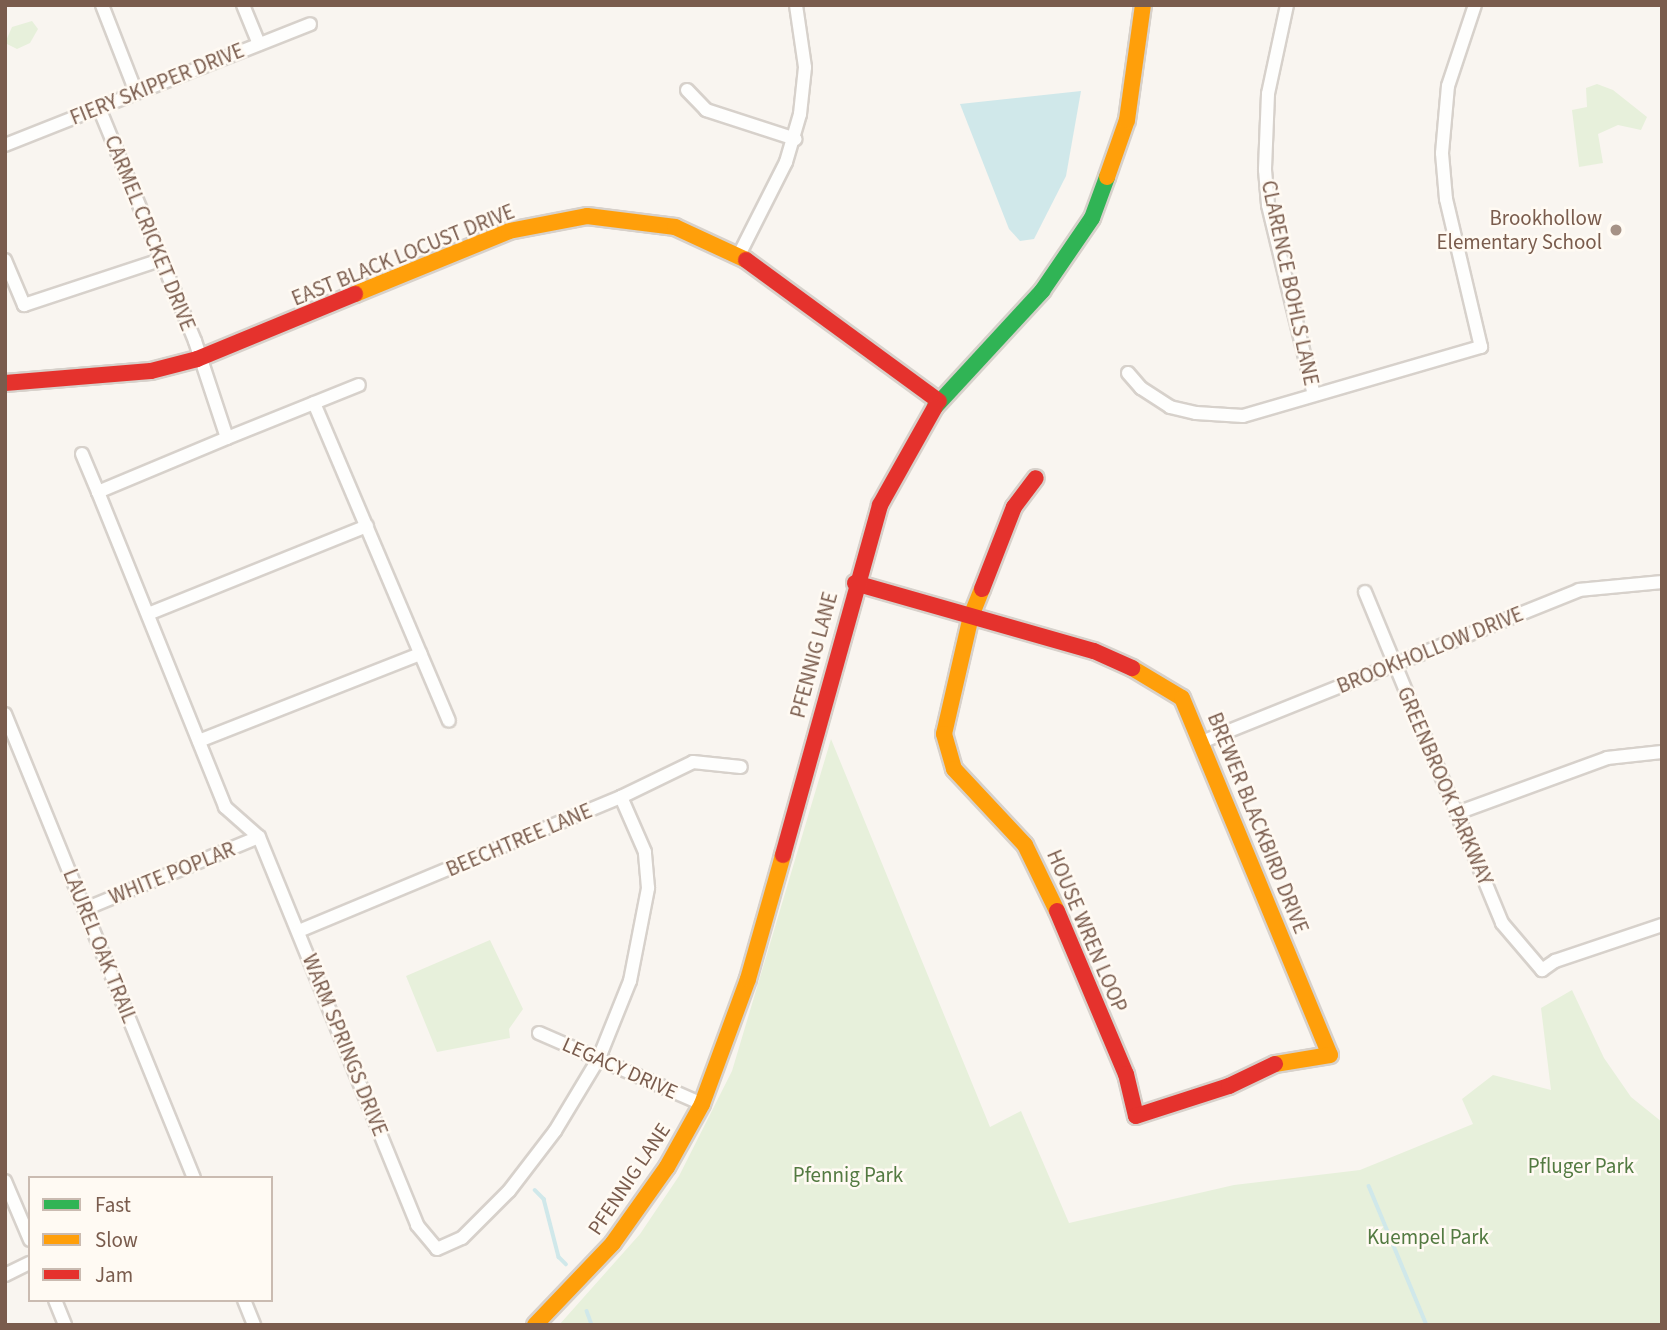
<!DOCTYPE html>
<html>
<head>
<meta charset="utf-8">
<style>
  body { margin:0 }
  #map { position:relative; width:1667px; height:1330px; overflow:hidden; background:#f9f5f0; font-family:"Source Sans 3",sans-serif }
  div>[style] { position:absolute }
  .green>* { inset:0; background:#e7f0db }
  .water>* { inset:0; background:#d0e8ea }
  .stream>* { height:3.5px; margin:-1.75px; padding:0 1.75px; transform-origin:1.75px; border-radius:1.75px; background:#d0e8ea }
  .roads { filter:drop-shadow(2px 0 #d7d1cb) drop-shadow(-2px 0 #d7d1cb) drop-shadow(0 2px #d7d1cb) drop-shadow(0 -2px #d7d1cb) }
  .street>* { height:12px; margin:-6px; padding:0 6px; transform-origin:6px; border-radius:6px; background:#fefefd }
  .fast>* { height:16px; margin:-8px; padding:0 8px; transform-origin:8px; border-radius:8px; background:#30b455 }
  .slow>* { height:16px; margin:-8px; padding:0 8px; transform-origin:8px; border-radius:8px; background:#ff9f0a }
  .jam>* { height:16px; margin:-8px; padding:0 8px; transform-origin:8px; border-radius:8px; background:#e5322d }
  .dots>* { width:19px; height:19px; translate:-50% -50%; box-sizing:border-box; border:4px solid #fffaf3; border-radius:50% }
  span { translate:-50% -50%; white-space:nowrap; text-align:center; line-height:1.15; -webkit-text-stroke:5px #fffaf3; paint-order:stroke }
  .street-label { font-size:21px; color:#7a5c4d }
  .poi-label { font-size:21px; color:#7a5c4d }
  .right { translate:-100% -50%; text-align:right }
  .park-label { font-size:21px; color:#537a41 }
  .frame { position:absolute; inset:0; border:7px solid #7a5c4d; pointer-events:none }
  .legend { position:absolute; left:28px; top:1176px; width:245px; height:126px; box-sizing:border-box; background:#fffaf3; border:2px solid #cabbb1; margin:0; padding:9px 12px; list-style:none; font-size:21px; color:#7a5c4d }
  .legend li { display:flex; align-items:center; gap:14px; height:35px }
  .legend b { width:35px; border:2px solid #cabbb1 }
</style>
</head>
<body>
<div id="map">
  <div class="green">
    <i style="clip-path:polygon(32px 21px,38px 29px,30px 43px,17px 49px,5px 43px,12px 27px)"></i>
    <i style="clip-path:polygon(1597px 84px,1613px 90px,1647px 117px,1641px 130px,1618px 125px,1598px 134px,1603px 163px,1579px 167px,1572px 110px,1587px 107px,1586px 88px)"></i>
    <i style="clip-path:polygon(831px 739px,990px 1127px,1021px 1111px,1069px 1223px,1234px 1185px,1360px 1170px,1473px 1124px,1462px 1099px,1493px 1075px,1551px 1090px,1541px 1008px,1572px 990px,1604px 1058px,1631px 1097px,1662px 1122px,1662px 1325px,559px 1325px,640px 1234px,679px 1176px,732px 1071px)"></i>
    <i style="clip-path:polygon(490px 940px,523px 1009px,509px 1029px,510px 1038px,437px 1052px,406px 976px)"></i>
  </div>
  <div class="water">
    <i style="clip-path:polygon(1081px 91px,1066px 176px,1034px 239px,1020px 241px,1009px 229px,960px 104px)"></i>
  </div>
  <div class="stream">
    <i style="left:1369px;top:1186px;width:151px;rotate:67.4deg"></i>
    <i style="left:535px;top:1190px;width:13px;rotate:45deg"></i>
    <i style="left:544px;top:1199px;width:60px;rotate:75.5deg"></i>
    <i style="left:559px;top:1257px;width:10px;rotate:45deg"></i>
    <i style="left:587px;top:1311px;width:15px;rotate:70deg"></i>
  </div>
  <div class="roads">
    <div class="street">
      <i style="left:102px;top:5px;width:93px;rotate:68.7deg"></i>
      <i style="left:243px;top:5px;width:42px;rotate:67.7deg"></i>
      <i style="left:1287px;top:5px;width:91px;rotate:102.1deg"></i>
      <i style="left:1268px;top:94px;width:76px;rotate:92.3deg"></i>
      <i style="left:1265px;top:170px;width:35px;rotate:85deg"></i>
      <i style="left:1268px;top:205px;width:195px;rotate:76.4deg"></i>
      <i style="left:687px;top:90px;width:28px;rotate:46deg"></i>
      <i style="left:706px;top:110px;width:94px;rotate:18deg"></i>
      <i style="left:99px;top:108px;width:252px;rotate:67.6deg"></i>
      <i style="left:195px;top:341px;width:102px;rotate:71.7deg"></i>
      <i style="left:227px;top:438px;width:142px;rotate:-21.9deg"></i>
      <i style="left:5px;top:145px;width:328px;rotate:-21.6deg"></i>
      <i style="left:739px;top:255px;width:104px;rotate:-63.2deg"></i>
      <i style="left:786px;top:162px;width:50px;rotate:-73.7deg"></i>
      <i style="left:800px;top:114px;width:47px;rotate:-83.9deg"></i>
      <i style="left:805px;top:67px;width:63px;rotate:-98.3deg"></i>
      <i style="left:5px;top:260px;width:49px;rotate:67.1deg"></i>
      <i style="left:24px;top:305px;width:143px;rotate:-18.3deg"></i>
      <i style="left:1128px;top:373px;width:20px;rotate:49deg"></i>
      <i style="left:1141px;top:388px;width:35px;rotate:33deg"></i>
      <i style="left:1170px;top:407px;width:27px;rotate:13deg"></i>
      <i style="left:1196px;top:413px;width:47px;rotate:3.7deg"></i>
      <i style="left:1243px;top:416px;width:248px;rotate:-16.2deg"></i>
      <i style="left:1481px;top:347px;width:152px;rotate:-103.3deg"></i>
      <i style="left:1446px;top:199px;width:46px;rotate:-95deg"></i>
      <i style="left:1442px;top:153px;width:67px;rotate:-84.9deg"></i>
      <i style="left:1448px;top:86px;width:85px;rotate:-71.6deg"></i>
      <i style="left:314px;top:403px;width:345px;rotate:67deg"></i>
      <i style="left:227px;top:438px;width:140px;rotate:157.3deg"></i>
      <i style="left:98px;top:492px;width:340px;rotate:68deg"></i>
      <i style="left:225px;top:807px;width:45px;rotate:41.4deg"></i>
      <i style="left:259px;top:837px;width:419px;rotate:67.8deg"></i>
      <i style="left:417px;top:1225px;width:31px;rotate:50deg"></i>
      <i style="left:437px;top:1249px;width:27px;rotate:-24deg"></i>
      <i style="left:462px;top:1238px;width:66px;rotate:-45deg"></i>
      <i style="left:509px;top:1191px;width:76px;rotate:-52.5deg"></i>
      <i style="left:555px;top:1131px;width:85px;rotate:-58.9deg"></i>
      <i style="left:599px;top:1058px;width:83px;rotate:-68.1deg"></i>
      <i style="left:630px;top:981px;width:95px;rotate:-79deg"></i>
      <i style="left:648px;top:888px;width:36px;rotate:-95deg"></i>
      <i style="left:645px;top:852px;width:60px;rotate:-113.6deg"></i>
      <i style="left:82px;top:454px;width:41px;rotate:67.2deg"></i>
      <i style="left:1365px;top:592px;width:358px;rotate:67.5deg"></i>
      <i style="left:1502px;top:923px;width:62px;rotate:49.6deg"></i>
      <i style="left:1542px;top:970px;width:16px;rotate:-35deg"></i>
      <i style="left:1555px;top:961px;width:113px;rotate:-18.6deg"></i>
      <i style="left:148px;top:614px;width:236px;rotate:-21.9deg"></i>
      <i style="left:5px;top:714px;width:501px;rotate:67.84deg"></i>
      <i style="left:199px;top:741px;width:238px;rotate:-21.5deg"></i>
      <i style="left:1204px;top:741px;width:404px;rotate:-21.9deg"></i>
      <i style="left:1579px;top:590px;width:83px;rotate:-5.5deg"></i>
      <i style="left:1457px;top:813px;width:160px;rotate:-20.1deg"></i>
      <i style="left:1607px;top:758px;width:55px;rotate:-6.2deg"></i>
      <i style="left:85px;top:909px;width:188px;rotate:-22.5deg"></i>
      <i style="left:299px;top:931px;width:349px;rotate:-22.6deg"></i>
      <i style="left:621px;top:797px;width:80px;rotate:-25.9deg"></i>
      <i style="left:693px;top:762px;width:48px;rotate:5.9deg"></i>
      <i style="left:539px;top:1033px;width:178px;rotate:23.5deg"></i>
      <i style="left:5px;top:1181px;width:64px;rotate:67deg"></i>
      <i style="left:5px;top:1275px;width:28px;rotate:-26deg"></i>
      <i style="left:55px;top:1300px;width:27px;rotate:68deg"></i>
      <i style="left:244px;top:1300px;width:27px;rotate:68deg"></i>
    </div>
    <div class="fast">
      <i style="left:935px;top:407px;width:158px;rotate:-47.3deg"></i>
      <i style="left:1042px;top:291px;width:88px;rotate:-55.6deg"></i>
      <i style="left:1092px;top:218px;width:44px;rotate:-69.9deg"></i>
    </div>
    <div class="slow">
      <i style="left:1107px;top:177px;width:60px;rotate:-70.7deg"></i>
      <i style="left:1127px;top:120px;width:116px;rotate:-82.1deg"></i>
      <i style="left:355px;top:294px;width:166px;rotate:-22.2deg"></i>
      <i style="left:509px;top:231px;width:79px;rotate:-10.9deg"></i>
      <i style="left:587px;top:216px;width:89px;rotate:7.1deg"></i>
      <i style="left:675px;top:227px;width:78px;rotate:24.9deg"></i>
      <i style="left:982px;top:589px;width:29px;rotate:112deg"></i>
      <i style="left:971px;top:616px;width:121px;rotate:102.9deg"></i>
      <i style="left:944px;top:734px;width:36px;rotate:74deg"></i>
      <i style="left:954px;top:769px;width:104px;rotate:46.9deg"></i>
      <i style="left:1025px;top:845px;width:73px;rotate:64.1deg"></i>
      <i style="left:1132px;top:668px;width:58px;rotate:31deg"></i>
      <i style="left:1182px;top:698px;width:386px;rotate:67.5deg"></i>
      <i style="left:1330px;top:1055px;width:56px;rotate:170.7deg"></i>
      <i style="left:535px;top:1325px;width:113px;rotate:-46.4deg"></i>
      <i style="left:613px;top:1243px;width:93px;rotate:-54.6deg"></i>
      <i style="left:667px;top:1167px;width:72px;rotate:-60.9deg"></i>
      <i style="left:702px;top:1104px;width:133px;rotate:-69.8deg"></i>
      <i style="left:748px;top:979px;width:129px;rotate:-74.2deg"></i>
    </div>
    <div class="jam">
      <i style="left:746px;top:260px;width:239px;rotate:36.2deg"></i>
      <i style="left:5px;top:383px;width:146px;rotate:-4.7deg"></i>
      <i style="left:151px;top:371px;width:48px;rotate:-14.6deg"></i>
      <i style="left:197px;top:359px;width:171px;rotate:-22.4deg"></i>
      <i style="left:855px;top:583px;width:248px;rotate:15.9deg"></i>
      <i style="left:1094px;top:651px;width:42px;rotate:24.1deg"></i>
      <i style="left:982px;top:589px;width:88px;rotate:-68.7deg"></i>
      <i style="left:1014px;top:507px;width:36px;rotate:-53deg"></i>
      <i style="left:783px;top:855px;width:363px;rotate:-74.5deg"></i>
      <i style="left:880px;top:505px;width:112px;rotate:-60.7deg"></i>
      <i style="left:1057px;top:911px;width:177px;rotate:67.1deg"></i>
      <i style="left:1126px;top:1074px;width:43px;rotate:76.6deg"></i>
      <i style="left:1136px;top:1116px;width:98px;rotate:-17.9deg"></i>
      <i style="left:1229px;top:1086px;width:51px;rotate:-25.6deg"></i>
    </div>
  </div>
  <div class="dots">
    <i style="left:1616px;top:230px;background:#a69286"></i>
  </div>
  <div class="street-label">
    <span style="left:157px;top:84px;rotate:-22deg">FIERY SKIPPER DRIVE</span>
    <span style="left:150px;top:233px;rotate:68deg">CARMEL CRICKET DRIVE</span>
    <span style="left:403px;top:255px;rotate:-22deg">EAST BLACK LOCUST DRIVE</span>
    <span style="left:1290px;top:283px;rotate:78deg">CLARENCE BOHLS LANE</span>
    <span style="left:1430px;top:650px;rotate:-22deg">BROOKHOLLOW DRIVE</span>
    <span style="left:814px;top:655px;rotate:-75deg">PFENNIG LANE</span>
    <span style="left:1445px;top:786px;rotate:67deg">GREENBROOK PARKWAY</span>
    <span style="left:1258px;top:823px;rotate:68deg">BREWER BLACKBIRD DRIVE</span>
    <span style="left:519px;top:840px;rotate:-23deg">BEECHTREE LANE</span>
    <span style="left:172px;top:873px;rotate:-22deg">WHITE POPLAR</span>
    <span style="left:1087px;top:931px;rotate:67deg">HOUSE WREN LOOP</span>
    <span style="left:100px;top:946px;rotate:68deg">LAUREL OAK TRAIL</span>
    <span style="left:345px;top:1045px;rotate:68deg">WARM SPRINGS DRIVE</span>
    <span style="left:620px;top:1068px;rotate:24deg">LEGACY DRIVE</span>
    <span style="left:629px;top:1179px;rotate:-56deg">PFENNIG LANE</span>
  </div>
  <div class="poi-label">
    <span class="right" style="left:1602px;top:230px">Brookhollow<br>Elementary School</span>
  </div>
  <div class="park-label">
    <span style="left:1581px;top:1166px">Pfluger Park</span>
    <span style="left:848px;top:1175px">Pfennig Park</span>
    <span style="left:1428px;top:1237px">Kuempel Park</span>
  </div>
  <div class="frame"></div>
  <ul class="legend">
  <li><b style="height:9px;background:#30b455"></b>Fast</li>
  <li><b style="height:9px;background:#ff9f0a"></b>Slow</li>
  <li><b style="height:9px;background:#e5322d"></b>Jam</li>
  </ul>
</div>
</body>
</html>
